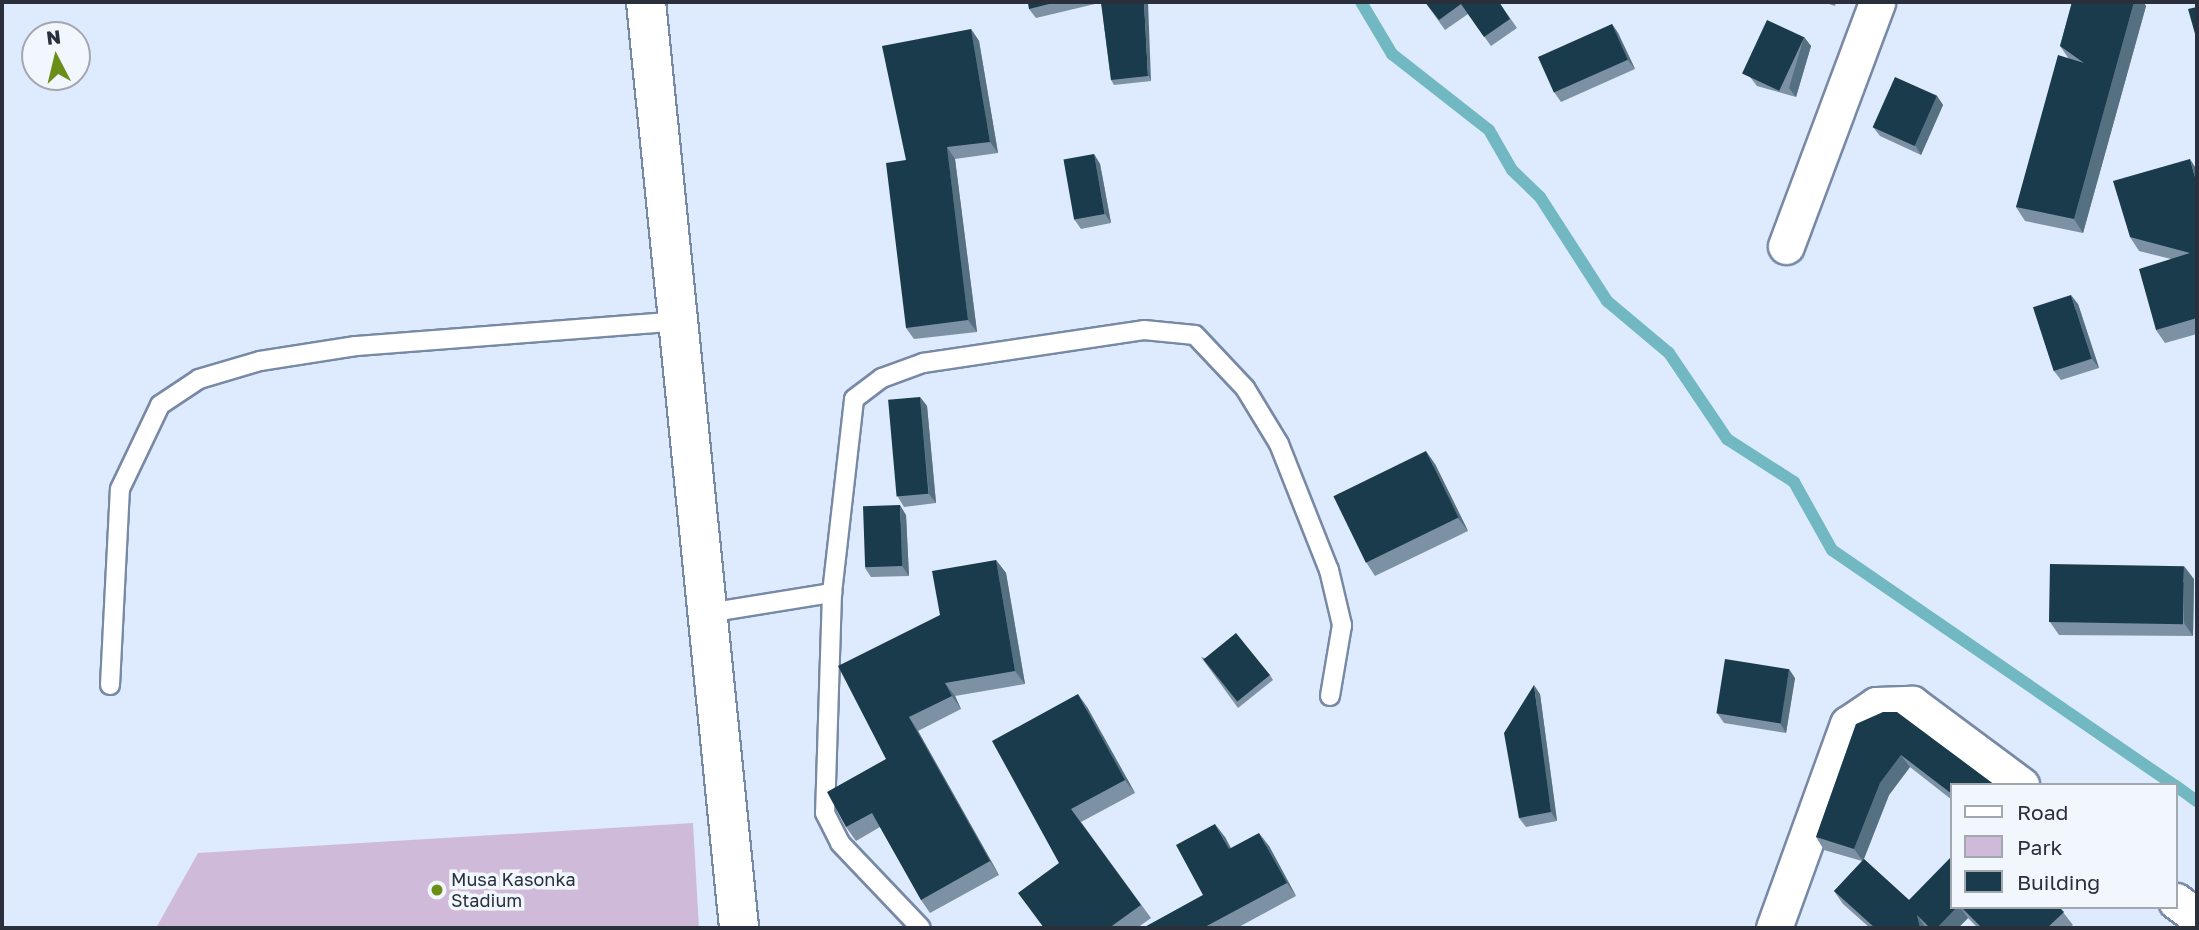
<!DOCTYPE html>
<html>
<head>
<meta charset="utf-8">
<style>
  body { margin:0 }
  #map { position:relative; width:2199px; height:930px; overflow:hidden; background:#deeafd; font-family:"Golos Text",sans-serif }
  div>[style] { position:absolute }
  .green>* { inset:0; background:#cfbbd9 }
  .stream>* { height:12px; margin:-6px; padding:0 6px; transform-origin:6px; border-radius:6px; background:#71b8c2 }
  .roads { filter:drop-shadow(2px 0 #7889a6) drop-shadow(-2px 0 #7889a6) drop-shadow(0 2px #7889a6) drop-shadow(0 -2px #7889a6) }
  .service>* { height:18px; margin:-9px; padding:0 9px; transform-origin:9px; border-radius:9px; background:#fff }
  .minor>* { height:35px; margin:-17.5px; padding:0 17.5px; transform-origin:17.5px; border-radius:17.5px; background:#fff }
  .tertiary>* { height:38px; margin:-19px; padding:0 19px; transform-origin:19px; border-radius:19px; background:#fff }
  .wall>* { inset:0; background:#7c92a4 }
  .shaded-wall>* { inset:0; background:#557081 }
  .building>* { inset:0; background:#1a3b4c; transform-origin:0 0 }
  .dots>* { width:19px; height:19px; translate:-50% -50%; box-sizing:border-box; border:4px solid #f2f6fd; border-radius:50% }
  span { translate:-50% -50%; white-space:nowrap; text-align:center; line-height:1.15; -webkit-text-stroke:7px #f2f6fd; paint-order:stroke }
  .poi-label { font-size:18px; color:#29303c }
  .left { translate:0 -50%; text-align:left }
  .frame { position:absolute; inset:0; border:4px solid #29303c; pointer-events:none }
  .legend { position:absolute; left:1950px; top:783px; width:228px; height:126px; box-sizing:border-box; background:#f2f6fd; border:2px solid #a2a7b0; margin:0; padding:9px 12px; list-style:none; font-size:21px; color:#29303c }
  .legend li { display:flex; align-items:center; gap:14px; height:35px }
  .legend b { width:35px; border:2px solid #a2a7b0 }
  .north { position:absolute; left:21px; top:21px; width:70px; height:70px; box-sizing:border-box; background:#f2f6fd; border:2px solid #a2a7b0; border-radius:50%; rotate:353deg; font-size:19px; font-weight:700; line-height:28px; text-align:center; color:#29303c }
  .north::after { content:''; display:block; margin:auto; width:24px; height:32px; background:#6a8f19; clip-path:polygon(50% 0,100% 100%,50% 72%,0 100%) }
</style>
</head>
<body>
<div id="map">
  <div class="green">
    <i style="clip-path:polygon(693px 823px,699px 928px,156px 928px,198px 853px)"></i>
  </div>
  <div class="stream">
    <i style="left:1361px;top:2px;width:61px;rotate:59.2deg"></i>
    <i style="left:1392px;top:54px;width:123px;rotate:38.1deg"></i>
    <i style="left:1489px;top:130px;width:46px;rotate:60.1deg"></i>
    <i style="left:1512px;top:170px;width:39px;rotate:44deg"></i>
    <i style="left:1540px;top:197px;width:124px;rotate:57.2deg"></i>
    <i style="left:1607px;top:301px;width:81px;rotate:40deg"></i>
    <i style="left:1669px;top:353px;width:104px;rotate:56deg"></i>
    <i style="left:1727px;top:439px;width:80px;rotate:32.7deg"></i>
    <i style="left:1794px;top:482px;width:78px;rotate:60.8deg"></i>
    <i style="left:1832px;top:550px;width:415px;rotate:34.5deg"></i>
    <i style="left:2176px;top:786px;width:26px;rotate:36deg"></i>
  </div>
  <div class="roads">
    <div class="service">
      <i style="left:832px;top:593px;width:220px;rotate:91.8deg"></i>
      <i style="left:825px;top:813px;width:34px;rotate:63deg"></i>
      <i style="left:840px;top:843px;width:117px;rotate:46.4deg"></i>
      <i style="left:708px;top:613px;width:126px;rotate:-9.2deg"></i>
      <i style="left:832px;top:593px;width:195px;rotate:-83.5deg"></i>
      <i style="left:854px;top:399px;width:35px;rotate:-37deg"></i>
      <i style="left:882px;top:378px;width:44px;rotate:-20.1deg"></i>
      <i style="left:923px;top:363px;width:223px;rotate:-8.5deg"></i>
      <i style="left:1144px;top:330px;width:51px;rotate:5.6deg"></i>
      <i style="left:1195px;top:335px;width:73px;rotate:46.7deg"></i>
      <i style="left:1245px;top:388px;width:66px;rotate:58.7deg"></i>
      <i style="left:1279px;top:444px;width:136px;rotate:68.4deg"></i>
      <i style="left:1329px;top:570px;width:57px;rotate:76.7deg"></i>
      <i style="left:1342px;top:625px;width:72px;rotate:99.6deg"></i>
      <i style="left:110px;top:685px;width:196px;rotate:-87.1deg"></i>
      <i style="left:120px;top:489px;width:93px;rotate:-64.5deg"></i>
      <i style="left:160px;top:405px;width:47px;rotate:-33.7deg"></i>
      <i style="left:199px;top:379px;width:64px;rotate:-16.4deg"></i>
      <i style="left:260px;top:361px;width:97px;rotate:-8.9deg"></i>
      <i style="left:356px;top:346px;width:324px;rotate:-4.4deg"></i>
    </div>
    <div class="minor">
      <i style="left:1786px;top:246px;width:260px;rotate:-69.5deg"></i>
      <i style="left:2176px;top:901px;width:26px;rotate:37deg"></i>
      <i style="left:1774px;top:928px;width:217px;rotate:-70.1deg"></i>
      <i style="left:1848px;top:724px;width:34px;rotate:-34deg"></i>
      <i style="left:1876px;top:705px;width:36px;rotate:-2deg"></i>
      <i style="left:1912px;top:704px;width:136px;rotate:36.6deg"></i>
    </div>
    <div class="tertiary">
      <i style="left:646px;top:2px;width:931px;rotate:84.26deg"></i>
    </div>
  </div>
  <div class="wall">
    <i style="clip-path:polygon(1028px 2px,1094px 2px,1095px 4px,1036px 18px,1029px 9px)"></i>
    <i style="clip-path:polygon(1101px 2px,1151px 81px,1114px 85px,1111px 80px)"></i>
    <i style="clip-path:polygon(1425px 2px,1499px 2px,1517px 28px,1491px 46px,1468px 14px,1445px 30px)"></i>
    <i style="clip-path:polygon(1823px 2px,1836px 2px,1835px 6px)"></i>
    <i style="clip-path:polygon(2072px 2px,2143px 2px,2146px 6px,2083px 233px,2025px 221px,2016px 207px,2069px 59px,2060px 46px)"></i>
    <i style="clip-path:polygon(1612px 24px,1618px 33px,1635px 69px,1561px 102px,1554px 92px)"></i>
    <i style="clip-path:polygon(971px 29px,979px 41px,998px 153px,955px 159px,977px 332px,914px 339px,906px 328px,906px 160px)"></i>
    <i style="clip-path:polygon(1804px 37px,1811px 46px,1796px 97px,1757px 86px,1750px 77px)"></i>
    <i style="clip-path:polygon(1937px 96px,1943px 105px,1921px 155px,1880px 136px,1873px 127px)"></i>
    <i style="clip-path:polygon(1094px 154px,1100px 164px,1111px 223px,1081px 229px,1074px 219px)"></i>
    <i style="clip-path:polygon(2197px 170px,2197px 334px,2165px 343px,2156px 330px,2171px 259px,2139px 251px,2130px 237px)"></i>
    <i style="clip-path:polygon(2078px 304px,2099px 368px,2061px 380px,2054px 371px)"></i>
    <i style="clip-path:polygon(920px 397px,927px 406px,936px 503px,904px 507px,898px 497px)"></i>
    <i style="clip-path:polygon(1435px 464px,1468px 531px,1375px 576px,1366px 562px)"></i>
    <i style="clip-path:polygon(906px 515px,909px 576px,871px 577px,865px 568px)"></i>
    <i style="clip-path:polygon(996px 560px,1006px 573px,1025px 684px,955px 696px,961px 709px,918px 731px,999px 875px,930px 913px,921px 900px,880px 827px,856px 841px,846px 827px,886px 759px)"></i>
    <i style="clip-path:polygon(2194px 579px,2193px 636px,2059px 635px,2050px 622px)"></i>
    <i style="clip-path:polygon(1201px 657px,1270px 675px,1273px 680px,1238px 708px)"></i>
    <i style="clip-path:polygon(1795px 678px,1786px 733px,1724px 723px,1717px 713px)"></i>
    <i style="clip-path:polygon(1540px 694px,1557px 821px,1526px 827px,1519px 818px)"></i>
    <i style="clip-path:polygon(1087px 707px,1135px 793px,1081px 822px,1151px 918px,1137px 928px,1043px 928px,1059px 863px)"></i>
    <i style="clip-path:polygon(1856px 724px,1952px 785px,1952px 800px,1910px 767px,1889px 795px,1864px 859px,1909px 900px,2059px 907px,2073px 925px,2069px 928px,1978px 928px,1968px 918px,1958px 928px,1870px 928px,1843px 904px,1834px 891px,1862px 861px,1824px 850px,1816px 837px)"></i>
    <i style="clip-path:polygon(1225px 837px,1231px 848px,1269px 846px,1296px 896px,1237px 928px,1143px 928px,1203px 895px)"></i>
  </div>
  <div class="shaded-wall">
    <i style="clip-path:polygon(1144px 2px,1148px 2px,1151px 81px,1148px 76px)"></i>
    <i style="clip-path:polygon(2134px 2px,2143px 2px,2146px 6px,2083px 233px,2074px 219px)"></i>
    <i style="clip-path:polygon(1612px 24px,1618px 33px,1635px 69px,1628px 60px)"></i>
    <i style="clip-path:polygon(971px 29px,979px 41px,998px 153px,990px 142px)"></i>
    <i style="clip-path:polygon(1804px 37px,1811px 46px,1796px 97px,1789px 88px)"></i>
    <i style="clip-path:polygon(1937px 96px,1943px 105px,1921px 155px,1915px 145px)"></i>
    <i style="clip-path:polygon(947px 147px,955px 159px,977px 332px,968px 320px)"></i>
    <i style="clip-path:polygon(1094px 154px,1100px 164px,1111px 223px,1105px 214px)"></i>
    <i style="clip-path:polygon(2190px 159px,2197px 170px,2197px 185px)"></i>
    <i style="clip-path:polygon(2071px 295px,2078px 304px,2099px 368px,2092px 359px)"></i>
    <i style="clip-path:polygon(920px 397px,927px 406px,936px 503px,929px 494px)"></i>
    <i style="clip-path:polygon(1426px 451px,1435px 464px,1468px 531px,1458px 518px)"></i>
    <i style="clip-path:polygon(900px 505px,906px 515px,909px 576px,902px 566px)"></i>
    <i style="clip-path:polygon(996px 560px,1006px 573px,1025px 684px,1015px 671px)"></i>
    <i style="clip-path:polygon(2184px 566px,2194px 579px,2193px 636px,2184px 623px)"></i>
    <i style="clip-path:polygon(1789px 669px,1795px 678px,1786px 733px,1780px 723px)"></i>
    <i style="clip-path:polygon(945px 683px,955px 696px,961px 709px,952px 696px)"></i>
    <i style="clip-path:polygon(1534px 685px,1540px 694px,1557px 821px,1551px 812px)"></i>
    <i style="clip-path:polygon(1078px 694px,1087px 707px,1135px 793px,1125px 780px)"></i>
    <i style="clip-path:polygon(909px 717px,918px 731px,999px 875px,990px 861px)"></i>
    <i style="clip-path:polygon(1901px 755px,1910px 767px,1889px 795px,1863px 861px,1854px 849px,1880px 783px)"></i>
    <i style="clip-path:polygon(1215px 824px,1225px 837px,1238px 863px,1229px 849px)"></i>
    <i style="clip-path:polygon(1259px 833px,1269px 846px,1296px 896px,1287px 883px)"></i>
    <i style="clip-path:polygon(1957px 907px,1960px 907px,1968px 918px,1958px 928px,1937px 928px)"></i>
    <i style="clip-path:polygon(1917px 915px,1926px 928px,1920px 928px)"></i>
  </div>
  <div class="building">
    <i style="clip-path:polygon(1028px 2px,1057px 2px,1029px 9px)"></i>
    <i style="clip-path:polygon(1101px 2px,1144px 2px,1148px 76px,1111px 80px)"></i>
    <i style="clip-path:polygon(1425px 2px,1499px 2px,1510px 19px,1484px 37px,1461px 4px,1439px 20px)"></i>
    <i style="clip-path:polygon(2072px 2px,2134px 2px,2074px 219px,2016px 207px,2058px 55px,2084px 63px,2060px 46px)"></i>
    <i style="clip-path:polygon(2197px 7px,2197px 41px,2188px 9px)"></i>
    <i style="left:1767px;top:20px;width:41px;height:59px;rotate:25deg"></i>
    <i style="left:1612px;top:24px;width:39px;height:81px;rotate:66deg"></i>
    <i style="clip-path:polygon(971px 29px,990px 142px,947px 147px,968px 320px,906px 328px,886px 163px,906px 160px,882px 46px)"></i>
    <i style="left:1895px;top:77px;width:46px;height:55px;rotate:24deg"></i>
    <i style="left:1094px;top:154px;width:61px;height:31px;rotate:80deg"></i>
    <i style="clip-path:polygon(2190px 159px,2197px 185px,2197px 318px,2156px 330px,2139px 269px,2190px 253px,2130px 237px,2113px 181px)"></i>
    <i style="left:2071px;top:295px;width:67px;height:40px;rotate:72deg"></i>
    <i style="left:920px;top:397px;width:97px;height:32px;rotate:85deg"></i>
    <i style="left:1426px;top:451px;width:74px;height:103px;rotate:64deg"></i>
    <i style="left:900px;top:505px;width:61px;height:37px;rotate:88deg"></i>
    <i style="clip-path:polygon(996px 560px,1015px 671px,945px 683px,952px 696px,909px 717px,990px 861px,921px 900px,872px 813px,846px 827px,827px 792px,886px 759px,838px 666px,940px 615px,932px 571px)"></i>
    <i style="left:2050px;top:564px;width:134px;height:58px;rotate:1deg"></i>
    <i style="left:1236px;top:633px;width:54px;height:42px;rotate:51deg"></i>
    <i style="left:1725px;top:659px;width:65px;height:55px;rotate:9deg"></i>
    <i style="clip-path:polygon(1534px 685px,1551px 812px,1519px 818px,1504px 733px)"></i>
    <i style="clip-path:polygon(1078px 694px,1125px 780px,1071px 809px,1141px 905px,1109px 928px,1044px 928px,1018px 893px,1059px 863px,992px 741px)"></i>
    <i style="clip-path:polygon(1883px 712px,1897px 712px,1995px 785px,1952px 785px,1952px 794px,1901px 755px,1880px 783px,1854px 849px,1816px 837px,1856px 724px)"></i>
    <i style="clip-path:polygon(1215px 824px,1229px 849px,1259px 833px,1287px 883px,1203px 928px,1143px 928px,1203px 895px,1176px 845px)"></i>
    <i style="clip-path:polygon(1952px 856px,1952px 907px,1957px 907px,1937px 928px,1930px 928px,1917px 915px,1920px 928px,1875px 928px,1834px 891px,1864px 859px,1909px 900px)"></i>
    <i style="clip-path:polygon(1961px 907px,2059px 907px,2064px 912px,2047px 928px,1982px 928px)"></i>
  </div>
  <div class="dots">
    <i style="left:437px;top:890px;background:#6a8f19"></i>
  </div>
  <div class="poi-label">
    <span class="left" style="left:451px;top:890px">Musa Kasonka<br>Stadium</span>
  </div>
  <div class="frame"></div>
  <ul class="legend">
  <li><b style="height:9px;background:#fff"></b>Road</li>
  <li><b style="height:19px;background:#cfbbd9"></b>Park</li>
  <li><b style="height:19px;background:#1a3b4c"></b>Building</li>
  </ul>
  <div class="north">N</div>
</div>
</body>
</html>
